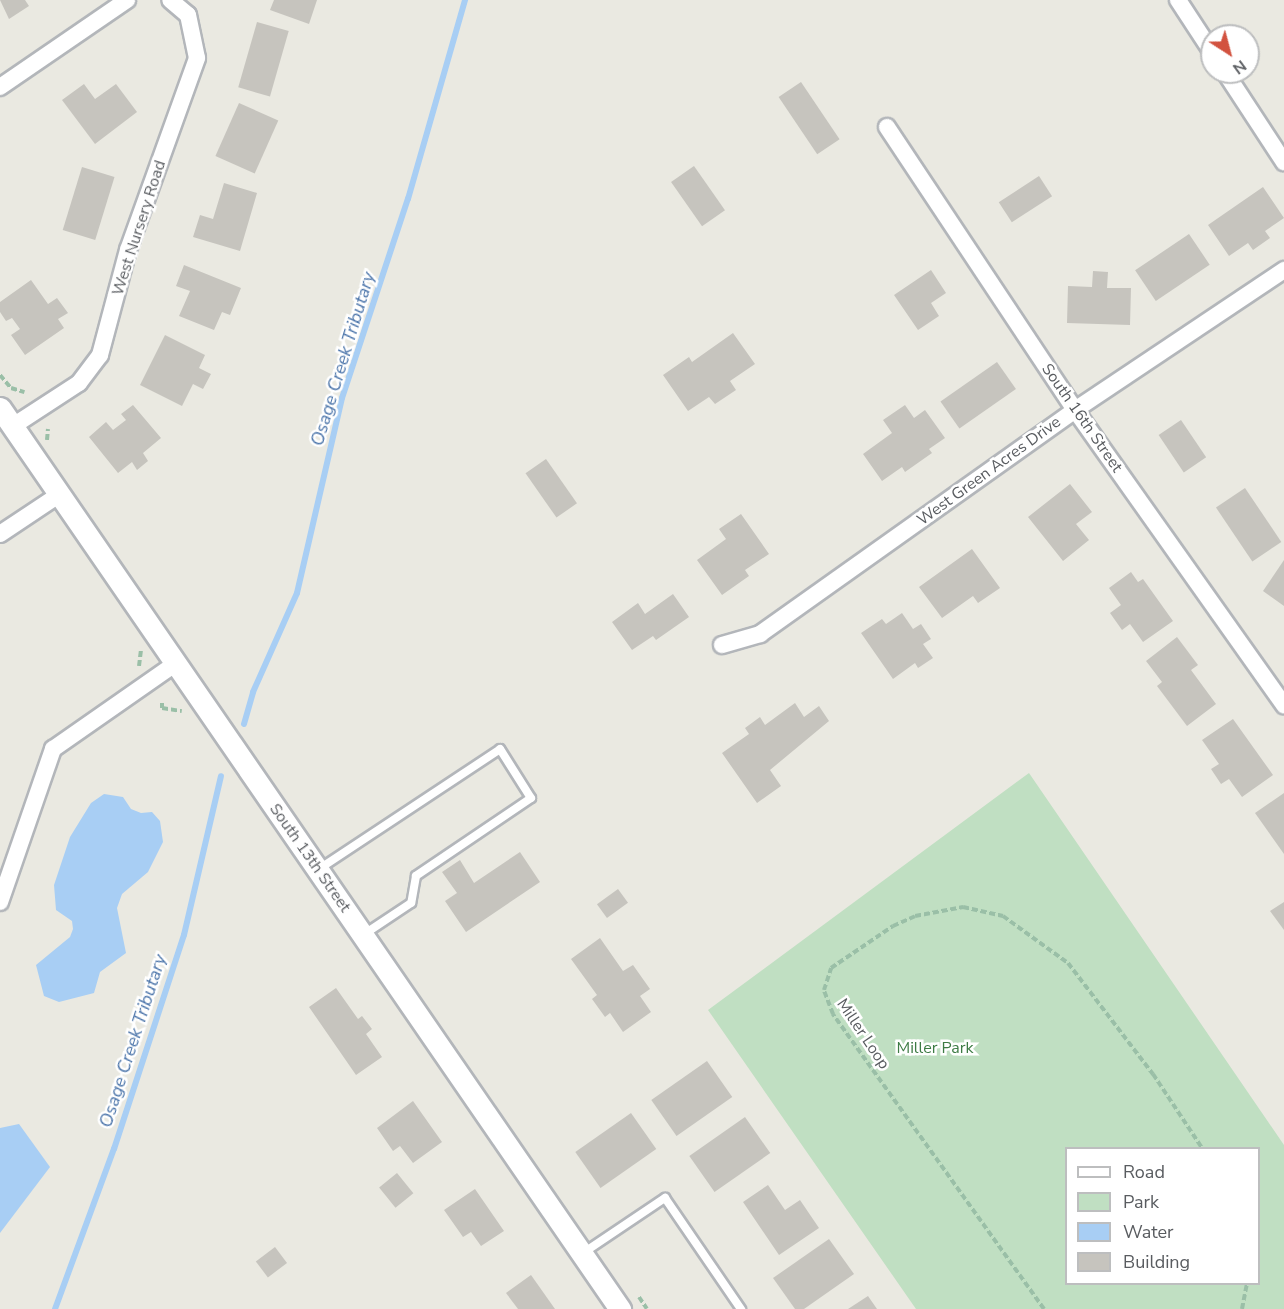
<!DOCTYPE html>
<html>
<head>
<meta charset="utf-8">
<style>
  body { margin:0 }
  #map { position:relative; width:1284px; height:1309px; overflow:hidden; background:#eae9e1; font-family:"Nunito Sans",sans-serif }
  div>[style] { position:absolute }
  .green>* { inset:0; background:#c0dfc2 }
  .water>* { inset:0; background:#a8cef4 }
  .stream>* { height:6px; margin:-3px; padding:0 3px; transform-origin:3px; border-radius:3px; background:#a8cef4 }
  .building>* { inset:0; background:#c6c4be; transform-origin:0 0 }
  .path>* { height:4px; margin-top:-2px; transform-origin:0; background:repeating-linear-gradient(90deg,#9abfa7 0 6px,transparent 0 9px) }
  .roads { filter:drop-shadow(2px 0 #b3b6ba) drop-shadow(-2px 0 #b3b6ba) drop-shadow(0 2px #b3b6ba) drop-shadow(0 -2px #b3b6ba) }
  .service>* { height:8px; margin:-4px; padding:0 4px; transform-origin:4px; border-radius:4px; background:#fff }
  .minor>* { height:16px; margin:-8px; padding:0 8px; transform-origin:8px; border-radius:8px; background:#fff }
  .tertiary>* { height:21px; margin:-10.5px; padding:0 10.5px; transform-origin:10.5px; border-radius:10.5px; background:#fff }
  span { translate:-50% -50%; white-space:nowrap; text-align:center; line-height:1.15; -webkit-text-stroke:5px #fff; paint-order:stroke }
  .street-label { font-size:16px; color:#595c60 }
  .park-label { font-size:16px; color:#3d7b44 }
  .water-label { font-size:18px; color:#4c75aa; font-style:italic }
  .legend { position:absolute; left:1065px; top:1147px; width:195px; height:138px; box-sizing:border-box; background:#fff; border:2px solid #bdbebf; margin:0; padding:8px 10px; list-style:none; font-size:18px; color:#595c60 }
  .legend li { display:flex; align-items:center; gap:12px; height:30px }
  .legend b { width:30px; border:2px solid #bdbebf }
  .north { position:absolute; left:1200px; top:24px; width:60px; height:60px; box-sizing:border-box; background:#fff; border:2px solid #bdbebf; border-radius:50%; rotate:144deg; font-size:16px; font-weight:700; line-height:24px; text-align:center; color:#595c60 }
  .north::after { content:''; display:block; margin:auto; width:21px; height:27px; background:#d2523f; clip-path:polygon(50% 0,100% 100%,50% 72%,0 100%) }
</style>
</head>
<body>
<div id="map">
  <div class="green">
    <i style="clip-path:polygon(evenodd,1029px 773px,1284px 1145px,1284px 1309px,916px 1309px,708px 1010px,1029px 773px,1066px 1148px,1258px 1148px,1258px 1284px,1066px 1284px,1066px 1148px)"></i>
  </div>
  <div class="water">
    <i style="clip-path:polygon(104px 794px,123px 797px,131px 809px,141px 813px,152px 812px,160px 821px,163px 842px,148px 872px,122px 894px,117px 908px,126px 953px,100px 972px,94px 993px,59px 1002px,44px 996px,36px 965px,70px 937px,73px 929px,72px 921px,56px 910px,54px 885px,70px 837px,91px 803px)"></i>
    <i style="clip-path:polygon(19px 1124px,50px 1167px,0 1233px,0 1128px)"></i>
  </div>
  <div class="stream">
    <i style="left:244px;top:724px;width:33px;rotate:-74deg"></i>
    <i style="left:253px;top:692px;width:108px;rotate:-66deg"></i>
    <i style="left:297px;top:593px;width:200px;rotate:-77deg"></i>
    <i style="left:342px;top:398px;width:210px;rotate:-71.7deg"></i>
    <i style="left:408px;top:199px;width:207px;rotate:-74deg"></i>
    <i style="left:55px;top:1309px;width:171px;rotate:-69.8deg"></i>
    <i style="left:114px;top:1149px;width:225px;rotate:-71.9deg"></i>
    <i style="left:184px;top:935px;width:163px;rotate:-76.9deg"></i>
  </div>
  <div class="building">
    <i style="clip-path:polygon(0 0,25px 0,29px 6px,9px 19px)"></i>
    <i style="clip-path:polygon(274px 0,317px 0,309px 24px,270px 10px)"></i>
    <i style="left:257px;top:22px;width:33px;height:68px;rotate:16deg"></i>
    <i style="left:801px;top:82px;width:69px;height:27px;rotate:56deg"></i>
    <i style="clip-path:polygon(84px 84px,95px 99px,116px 84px,137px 112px,95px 144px,62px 100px)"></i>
    <i style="left:239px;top:103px;width:43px;height:58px;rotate:24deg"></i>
    <i style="left:694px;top:166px;width:54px;height:28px;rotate:55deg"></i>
    <i style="left:82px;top:167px;width:34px;height:66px;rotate:17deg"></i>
    <i style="left:1039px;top:176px;width:24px;height:48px;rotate:57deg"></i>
    <i style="clip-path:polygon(224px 183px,257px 193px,240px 251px,193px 237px,200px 215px,213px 219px)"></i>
    <i style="clip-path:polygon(1263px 187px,1284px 218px,1265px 231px,1270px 238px,1253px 250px,1248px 243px,1229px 256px,1208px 225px)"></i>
    <i style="left:1189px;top:234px;width:37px;height:65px;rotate:56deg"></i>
    <i style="clip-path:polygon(184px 265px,241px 288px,230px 315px,222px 312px,214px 330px,179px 316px,190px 291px,176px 286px)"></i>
    <i style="clip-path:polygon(931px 270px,946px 293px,931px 303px,939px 316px,918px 330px,894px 295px)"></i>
    <i style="clip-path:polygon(1093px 271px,1108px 272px,1107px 288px,1131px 288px,1130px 325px,1067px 323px,1068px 286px,1092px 287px)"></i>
    <i style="clip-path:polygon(31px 280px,48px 304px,57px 298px,68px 313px,58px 319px,64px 328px,25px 355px,11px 335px,20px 329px,12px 318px,6px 321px,0 312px,0 302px)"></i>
    <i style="clip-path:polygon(733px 333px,755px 364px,730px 381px,736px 390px,715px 404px,709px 397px,688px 411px,663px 375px,689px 357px,692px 362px)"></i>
    <i style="clip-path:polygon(165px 335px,205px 355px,199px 368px,211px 374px,203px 389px,193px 384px,182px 406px,140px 385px)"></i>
    <i style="left:997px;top:362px;width:33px;height:69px;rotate:55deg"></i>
    <i style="clip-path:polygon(133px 405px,161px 438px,143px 453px,148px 461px,137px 470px,132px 462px,118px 473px,89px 437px,106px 422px,113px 430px,126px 420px,121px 414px)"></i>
    <i style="clip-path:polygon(905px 405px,914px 418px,925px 410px,945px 438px,929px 449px,932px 453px,905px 472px,902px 467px,882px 481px,863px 454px,892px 433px,883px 420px)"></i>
    <i style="left:1181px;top:420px;width:45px;height:27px;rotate:56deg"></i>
    <i style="left:546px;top:459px;width:54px;height:25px;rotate:55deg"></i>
    <i style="clip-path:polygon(1070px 484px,1092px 512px,1076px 524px,1089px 540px,1063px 561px,1028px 517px)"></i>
    <i style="left:1245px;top:488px;width:65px;height:35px;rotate:56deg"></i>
    <i style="clip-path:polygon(741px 514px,769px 554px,745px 570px,749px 576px,722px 595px,697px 560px,726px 539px,719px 529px)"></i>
    <i style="clip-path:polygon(972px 549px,1000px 588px,978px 603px,973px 596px,942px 618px,919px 587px)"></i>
    <i style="clip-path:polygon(1284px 560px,1284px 606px,1263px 591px)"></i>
    <i style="clip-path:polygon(1131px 572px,1138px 582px,1143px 579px,1173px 621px,1143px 642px,1130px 624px,1122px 630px,1110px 613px,1121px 605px,1109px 588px)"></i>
    <i style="clip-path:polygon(673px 594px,689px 617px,656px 640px,653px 636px,632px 650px,612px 622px,638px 603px,645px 614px)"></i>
    <i style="clip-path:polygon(902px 613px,913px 629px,921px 624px,931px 639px,923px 644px,933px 658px,918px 668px,915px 663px,893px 679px,861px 633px,882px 619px,886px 624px)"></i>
    <i style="clip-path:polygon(1177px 637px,1198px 665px,1191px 670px,1216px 704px,1187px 726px,1157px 686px,1162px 682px,1146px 661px)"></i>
    <i style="clip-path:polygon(795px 703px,804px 717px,819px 706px,829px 721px,770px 770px,781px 786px,757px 803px,722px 753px,749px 734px,745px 728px,760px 717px,765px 725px)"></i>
    <i style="clip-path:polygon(1233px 719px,1273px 775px,1242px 797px,1229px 779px,1221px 784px,1211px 769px,1219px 764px,1202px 740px)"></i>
    <i style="clip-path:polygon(1284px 793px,1284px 854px,1255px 813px)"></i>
    <i style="clip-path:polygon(520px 852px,540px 882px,466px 932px,445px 901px,457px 893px,442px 872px,460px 860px,474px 883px)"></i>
    <i style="left:618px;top:889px;width:17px;height:26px;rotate:54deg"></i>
    <i style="clip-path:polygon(1284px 902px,1284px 930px,1270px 911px)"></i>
    <i style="clip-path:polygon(600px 938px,623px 971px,633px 965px,650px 989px,640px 996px,651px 1012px,623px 1032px,610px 1013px,605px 1017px,592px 999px,597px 995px,571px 959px)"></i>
    <i style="clip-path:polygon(336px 988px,358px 1019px,362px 1016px,372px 1029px,366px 1034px,382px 1057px,356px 1075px,309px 1007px)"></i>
    <i style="left:707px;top:1061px;width:44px;height:68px;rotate:55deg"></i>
    <i style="clip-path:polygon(413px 1101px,442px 1142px,413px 1163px,400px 1146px,393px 1151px,377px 1128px)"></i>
    <i style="left:631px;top:1113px;width:44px;height:68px;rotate:55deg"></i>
    <i style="left:745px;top:1117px;width:44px;height:68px;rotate:55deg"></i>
    <i style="left:397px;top:1173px;width:26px;height:23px;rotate:51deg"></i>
    <i style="clip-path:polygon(768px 1185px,785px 1210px,800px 1200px,819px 1228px,779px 1255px,743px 1202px)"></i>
    <i style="clip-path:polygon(475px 1189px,504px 1231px,481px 1246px,471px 1232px,463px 1237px,444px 1210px)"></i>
    <i style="clip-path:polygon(829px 1239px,854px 1274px,804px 1309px,795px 1309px,773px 1278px)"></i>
    <i style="left:275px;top:1247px;width:20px;height:24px;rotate:53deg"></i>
    <i style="clip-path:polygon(531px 1275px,555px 1309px,518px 1309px,506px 1293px)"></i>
    <i style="clip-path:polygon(868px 1296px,877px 1309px,848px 1309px)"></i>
  </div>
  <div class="path">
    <i style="left:0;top:375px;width:17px;rotate:50deg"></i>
    <i style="left:11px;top:388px;width:14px;rotate:17deg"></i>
    <i style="left:47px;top:440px;width:11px;rotate:-85deg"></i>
    <i style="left:139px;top:666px;width:16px;rotate:-83deg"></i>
    <i style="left:162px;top:703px;width:5px;rotate:90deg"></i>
    <i style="left:162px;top:708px;width:20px;rotate:9deg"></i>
    <i style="left:639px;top:1297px;width:14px;rotate:56deg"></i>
    <i style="left:1044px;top:1309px;width:363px;rotate:-125.6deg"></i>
    <i style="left:833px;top:1014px;width:26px;rotate:-111deg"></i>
    <i style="left:824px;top:990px;width:23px;rotate:-72deg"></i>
    <i style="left:831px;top:968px;width:75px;rotate:-34.1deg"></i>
    <i style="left:893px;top:926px;width:24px;rotate:-24deg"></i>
    <i style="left:915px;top:916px;width:49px;rotate:-10.6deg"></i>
    <i style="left:963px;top:907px;width:41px;rotate:12.7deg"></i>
    <i style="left:1003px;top:916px;width:80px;rotate:35.9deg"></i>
    <i style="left:1068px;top:963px;width:140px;rotate:52.6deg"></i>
    <i style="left:1153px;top:1074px;width:89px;rotate:56.5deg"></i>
    <i style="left:1242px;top:1309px;width:25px;rotate:-79deg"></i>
  </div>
  <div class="roads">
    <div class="service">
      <i style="left:319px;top:869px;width:217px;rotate:-33.5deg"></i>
      <i style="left:500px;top:749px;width:58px;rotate:57.7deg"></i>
      <i style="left:531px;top:798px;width:139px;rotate:145.9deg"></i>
      <i style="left:416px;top:876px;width:27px;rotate:100deg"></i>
      <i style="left:411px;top:903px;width:58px;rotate:146.3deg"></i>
      <i style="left:583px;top:1253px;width:99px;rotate:-33.9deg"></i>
      <i style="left:665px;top:1198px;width:135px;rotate:55.6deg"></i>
    </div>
    <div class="minor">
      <i style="left:1178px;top:0;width:62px;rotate:56.8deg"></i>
      <i style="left:1225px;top:72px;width:108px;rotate:56.8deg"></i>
      <i style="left:0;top:87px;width:154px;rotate:-34.4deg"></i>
      <i style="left:887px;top:127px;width:340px;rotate:56.4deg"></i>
      <i style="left:1075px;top:410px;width:362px;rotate:54.7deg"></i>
      <i style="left:13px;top:426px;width:79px;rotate:-33.1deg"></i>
      <i style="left:79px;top:383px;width:35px;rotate:-53deg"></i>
      <i style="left:100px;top:355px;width:109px;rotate:-75.1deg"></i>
      <i style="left:128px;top:250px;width:204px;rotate:-70.2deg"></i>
      <i style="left:197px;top:58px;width:44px;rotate:-101.8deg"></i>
      <i style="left:188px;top:15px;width:23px;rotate:-140deg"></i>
      <i style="left:0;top:534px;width:72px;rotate:-33.7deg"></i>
      <i style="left:722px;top:645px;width:40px;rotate:-16deg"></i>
      <i style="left:760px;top:634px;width:387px;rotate:-35.4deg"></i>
      <i style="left:1075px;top:410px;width:252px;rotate:-33.8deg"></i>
      <i style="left:0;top:902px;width:162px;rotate:-70.9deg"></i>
      <i style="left:53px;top:749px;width:149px;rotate:-34.9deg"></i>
    </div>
    <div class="tertiary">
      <i style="left:0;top:408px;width:1094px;rotate:55.47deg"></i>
    </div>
  </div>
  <div class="street-label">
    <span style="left:139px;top:228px;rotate:-72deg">West Nursery Road</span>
    <span style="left:1082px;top:418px;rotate:55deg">South 16th Street</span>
    <span style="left:989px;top:471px;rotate:-36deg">West Green Acres Drive</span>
    <span style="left:310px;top:858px;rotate:55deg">South 13th Street</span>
    <span style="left:863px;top:1034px;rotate:56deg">Miller Loop</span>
  </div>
  <div class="park-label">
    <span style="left:935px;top:1048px">Miller Park</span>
  </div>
  <div class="water-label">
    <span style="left:343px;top:359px;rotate:-73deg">Osage Creek Tributary</span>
    <span style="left:133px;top:1041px;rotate:-72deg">Osage Creek Tributary</span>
  </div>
  <ul class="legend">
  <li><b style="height:8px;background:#fff"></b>Road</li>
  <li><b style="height:16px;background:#c0dfc2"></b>Park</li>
  <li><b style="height:16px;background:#a8cef4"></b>Water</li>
  <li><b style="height:16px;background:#c6c4be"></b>Building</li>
  </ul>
  <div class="north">N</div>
</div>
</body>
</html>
